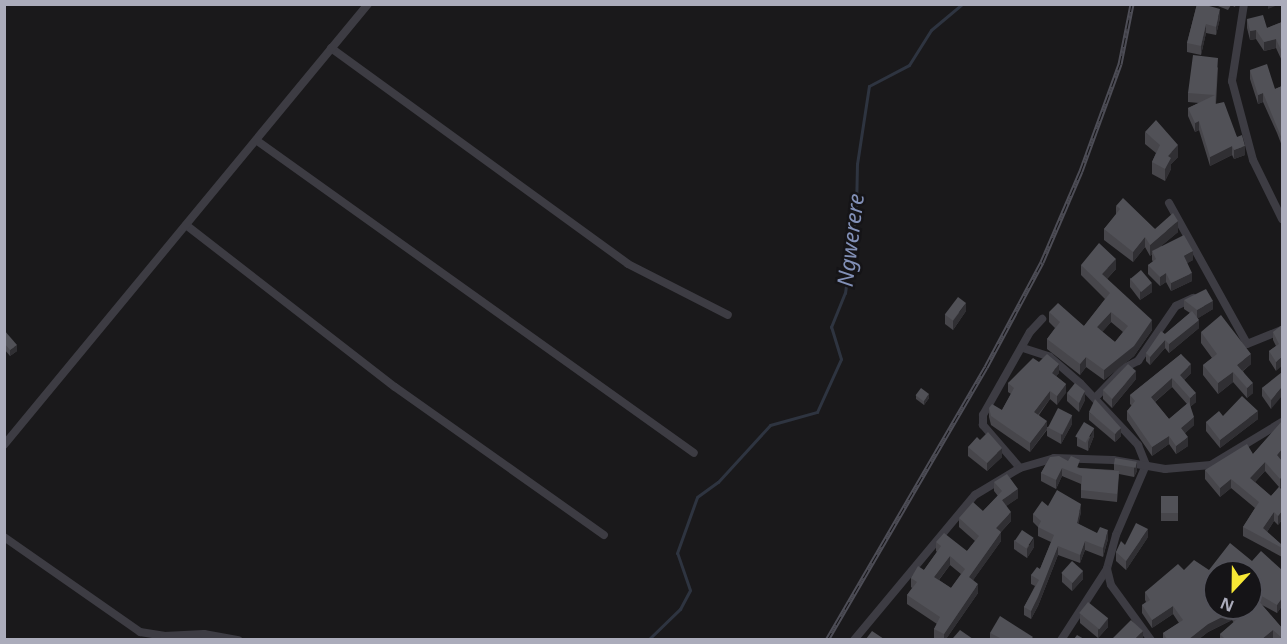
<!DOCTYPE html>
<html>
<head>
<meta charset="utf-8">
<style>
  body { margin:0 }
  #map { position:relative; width:1287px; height:644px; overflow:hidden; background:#1a191b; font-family:"Noto Sans",sans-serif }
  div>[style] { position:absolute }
  .stream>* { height:3px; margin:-1.5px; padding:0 1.5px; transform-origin:1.5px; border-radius:1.5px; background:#2e3440 }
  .street>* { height:8px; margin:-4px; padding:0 4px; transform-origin:4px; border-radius:4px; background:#3d3c43 }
  .rail>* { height:5px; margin-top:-2.5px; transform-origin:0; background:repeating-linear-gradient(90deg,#151417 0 9px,#4d4d56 0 18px); box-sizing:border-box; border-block:2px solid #4d4d56 }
  .wall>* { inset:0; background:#47464b; transform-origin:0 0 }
  .shaded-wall>* { inset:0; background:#302f33 }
  .building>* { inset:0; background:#515157; transform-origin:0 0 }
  span { translate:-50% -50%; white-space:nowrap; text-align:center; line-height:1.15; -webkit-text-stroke:5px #151417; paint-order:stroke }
  .water-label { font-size:22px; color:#8290b7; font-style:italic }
  .frame { position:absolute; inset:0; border:6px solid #abacbb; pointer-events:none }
  .north { position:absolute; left:1203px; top:560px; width:60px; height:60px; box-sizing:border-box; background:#151417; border:2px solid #515159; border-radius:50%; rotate:202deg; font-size:16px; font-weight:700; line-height:24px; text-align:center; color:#abacbb }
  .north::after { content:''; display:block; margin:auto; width:21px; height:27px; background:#f7e835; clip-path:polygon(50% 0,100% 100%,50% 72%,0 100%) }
</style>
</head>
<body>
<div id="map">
  <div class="stream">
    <i style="left:648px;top:640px;width:45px;rotate:-44.1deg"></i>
    <i style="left:680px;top:609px;width:21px;rotate:-62deg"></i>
    <i style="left:690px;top:590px;width:39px;rotate:-109deg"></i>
    <i style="left:677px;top:553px;width:59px;rotate:-70.3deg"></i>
    <i style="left:697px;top:497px;width:26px;rotate:-36deg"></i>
    <i style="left:718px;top:482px;width:77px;rotate:-47.6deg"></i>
    <i style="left:770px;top:425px;width:49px;rotate:-15.5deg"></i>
    <i style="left:817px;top:412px;width:58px;rotate:-65.6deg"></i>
    <i style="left:841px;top:359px;width:34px;rotate:-107deg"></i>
    <i style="left:831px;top:327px;width:37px;rotate:-68deg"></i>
    <i style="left:845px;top:293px;width:83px;rotate:-82.4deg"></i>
    <i style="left:856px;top:211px;width:47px;rotate:-88.8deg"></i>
    <i style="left:857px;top:164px;width:79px;rotate:-81.3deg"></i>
    <i style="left:869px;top:86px;width:45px;rotate:-27.7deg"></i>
    <i style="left:909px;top:65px;width:41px;rotate:-57.8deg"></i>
    <i style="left:931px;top:30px;width:40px;rotate:-40deg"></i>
  </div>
  <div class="street">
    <i style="left:1244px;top:4px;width:78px;rotate:98.9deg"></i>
    <i style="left:1232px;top:81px;width:82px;rotate:75.1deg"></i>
    <i style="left:1253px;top:160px;width:66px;rotate:63.8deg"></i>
    <i style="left:331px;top:48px;width:367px;rotate:36deg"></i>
    <i style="left:628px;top:264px;width:112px;rotate:27deg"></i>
    <i style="left:256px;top:140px;width:538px;rotate:35.55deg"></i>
    <i style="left:1169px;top:203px;width:161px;rotate:61deg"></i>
    <i style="left:1247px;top:344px;width:38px;rotate:-22deg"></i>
    <i style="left:186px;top:225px;width:264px;rotate:37.8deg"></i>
    <i style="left:395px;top:387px;width:256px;rotate:35.3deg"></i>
    <i style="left:1023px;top:348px;width:28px;rotate:18deg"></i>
    <i style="left:1050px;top:357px;width:40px;rotate:41deg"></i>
    <i style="left:1080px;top:383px;width:85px;rotate:46.9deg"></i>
    <i style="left:1138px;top:445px;width:22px;rotate:68deg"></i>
    <i style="left:1146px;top:465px;width:76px;rotate:113.2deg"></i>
    <i style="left:1116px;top:535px;width:35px;rotate:105deg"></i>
    <i style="left:1107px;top:569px;width:85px;rotate:122.9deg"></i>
    <i style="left:1095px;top:398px;width:42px;rotate:-46deg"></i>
    <i style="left:1124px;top:368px;width:16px;rotate:-27deg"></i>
    <i style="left:1138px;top:361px;width:67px;rotate:-55.4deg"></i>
    <i style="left:1176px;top:306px;width:19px;rotate:-25deg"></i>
    <i style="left:4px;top:445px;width:572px;rotate:-50.46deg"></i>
    <i style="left:1020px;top:468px;width:57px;rotate:-130.7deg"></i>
    <i style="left:983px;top:425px;width:10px;rotate:-90deg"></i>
    <i style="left:983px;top:415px;width:95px;rotate:-60.5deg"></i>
    <i style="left:1030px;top:332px;width:18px;rotate:-47deg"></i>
    <i style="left:4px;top:537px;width:166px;rotate:34.9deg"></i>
    <i style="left:140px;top:632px;width:24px;rotate:9deg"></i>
    <i style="left:164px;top:636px;width:40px;rotate:-2.9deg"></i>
    <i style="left:204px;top:634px;width:35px;rotate:10deg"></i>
    <i style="left:1107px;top:569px;width:16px;rotate:76deg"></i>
    <i style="left:1111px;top:585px;width:68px;rotate:54deg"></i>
    <i style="left:854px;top:640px;width:189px;rotate:-50.2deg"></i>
    <i style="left:975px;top:495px;width:52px;rotate:-31deg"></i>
    <i style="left:1020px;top:468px;width:35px;rotate:-16deg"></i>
    <i style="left:1054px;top:458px;width:59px;rotate:1.9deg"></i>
    <i style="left:1113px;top:460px;width:53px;rotate:9.8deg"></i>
    <i style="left:1165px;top:469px;width:46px;rotate:-5deg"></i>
    <i style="left:1211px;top:465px;width:83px;rotate:-31.2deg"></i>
  </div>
  <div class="rail">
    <i style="left:827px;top:640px;width:316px;rotate:-59.8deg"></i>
    <i style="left:986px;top:367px;width:119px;rotate:-61.9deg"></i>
    <i style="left:1042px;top:262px;width:99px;rotate:-66.8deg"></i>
    <i style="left:1081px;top:171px;width:114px;rotate:-70deg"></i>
    <i style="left:1120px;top:64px;width:61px;rotate:-78.7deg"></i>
  </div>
  <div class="wall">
    <i style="clip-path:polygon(1197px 4px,1220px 18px,1216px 35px,1206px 33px,1201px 55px,1187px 52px,1187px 43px)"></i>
    <i style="clip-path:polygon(1218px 4px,1236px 4px,1235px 7px,1231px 5px,1228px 10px,1218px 6px)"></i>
    <i style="clip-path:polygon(1247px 19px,1267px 28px,1282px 22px,1282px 61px,1276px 48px,1264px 51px,1256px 39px,1250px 40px,1247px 28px)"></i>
    <i style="clip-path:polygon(1218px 67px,1216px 104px,1237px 137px,1245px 155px,1234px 159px,1232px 155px,1210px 166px,1199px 130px,1195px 132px,1188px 116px,1188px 108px,1199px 103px,1188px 102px,1188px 93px)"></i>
    <i style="clip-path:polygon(1250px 70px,1275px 89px,1282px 86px,1282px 157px,1282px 146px,1277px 133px,1263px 102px,1258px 104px,1250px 79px)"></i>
    <i style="clip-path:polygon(1145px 132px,1178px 157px,1171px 164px,1171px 169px,1165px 181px,1152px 174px,1152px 162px,1156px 153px,1145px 144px)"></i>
    <i style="clip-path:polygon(1116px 206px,1155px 229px,1178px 232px,1161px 246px,1193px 260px,1187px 263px,1192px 281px,1171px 291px,1166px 282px,1160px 286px,1148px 274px,1148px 265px,1153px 262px,1152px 260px,1152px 254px,1150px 256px,1145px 247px,1133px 262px,1104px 240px,1104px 229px,1116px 215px)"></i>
    <i style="clip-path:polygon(evenodd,1081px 265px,1116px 269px,1107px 279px,1152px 330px,1134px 356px,1104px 380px,1086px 367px,1080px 375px,1047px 349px,1047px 339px,1055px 328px,1049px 322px,1049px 312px,1084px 326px,1105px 299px,1081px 275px,1081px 265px,1111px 322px,1123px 332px,1115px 342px,1102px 332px,1111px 322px)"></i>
    <i style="clip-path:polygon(1130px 278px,1152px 292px,1140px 300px,1130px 287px)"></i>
    <i style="clip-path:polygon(1184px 300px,1213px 309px,1198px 318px,1199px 328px,1169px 353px,1165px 348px,1150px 365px,1146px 361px,1146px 353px,1165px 334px,1190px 313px,1184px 309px)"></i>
    <i style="clip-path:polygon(966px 311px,953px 330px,945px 324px,945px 315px)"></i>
    <i style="clip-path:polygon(1282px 325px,1276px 371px,1269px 360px,1269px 351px,1276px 346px,1273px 340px,1273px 332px)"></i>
    <i style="clip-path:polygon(4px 330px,17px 351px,10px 356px,4px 349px)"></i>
    <i style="clip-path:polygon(1201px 332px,1251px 364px,1243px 371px,1253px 393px,1247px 398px,1233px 382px,1218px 394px,1203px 375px,1203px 365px,1212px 358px,1201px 343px)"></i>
    <i style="clip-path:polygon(evenodd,1181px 354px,1191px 373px,1184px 380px,1196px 402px,1190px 407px,1194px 425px,1185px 433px,1188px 446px,1176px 454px,1169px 444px,1152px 456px,1127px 420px,1127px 411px,1132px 406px,1130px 404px,1130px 395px,1181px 354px,1172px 387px,1187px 404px,1169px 419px,1155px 402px,1172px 387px)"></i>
    <i style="clip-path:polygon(1039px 362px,1059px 373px,1056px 376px,1066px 384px,1057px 405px,1050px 399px,1039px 415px,1047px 427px,1072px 424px,1061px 444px,1047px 436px,1047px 430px,1030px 452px,991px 425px,989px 417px,989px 408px,1002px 410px,1011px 394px,1008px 392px,1008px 383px)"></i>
    <i style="clip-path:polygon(1282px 374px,1271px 409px,1262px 396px,1262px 388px)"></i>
    <i style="clip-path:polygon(1136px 379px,1112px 408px,1103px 399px,1103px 390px)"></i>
    <i style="clip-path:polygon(1067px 393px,1085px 400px,1079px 412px,1067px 401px)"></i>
    <i style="clip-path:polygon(916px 395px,929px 398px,924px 405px,916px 399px)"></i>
    <i style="clip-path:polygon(1089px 412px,1121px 436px,1115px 442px,1089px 420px)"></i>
    <i style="clip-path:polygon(1223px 416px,1258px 419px,1220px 448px,1206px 431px,1206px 422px)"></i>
    <i style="clip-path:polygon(evenodd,1282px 421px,1282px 458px,1281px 460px,1282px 485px,1280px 488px,1282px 490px,1282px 520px,1278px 525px,1274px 521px,1267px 532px,1282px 545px,1282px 543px,1282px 557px,1243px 536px,1243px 527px,1255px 508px,1231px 488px,1220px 497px,1205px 479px,1205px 470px,1253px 454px,1282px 421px,1265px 471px,1279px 487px,1271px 496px,1255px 482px,1265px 471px)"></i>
    <i style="clip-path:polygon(1094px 436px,1088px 451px,1077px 446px,1077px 438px)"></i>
    <i style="clip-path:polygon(980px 440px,1002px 457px,987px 471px,968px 456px,968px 447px)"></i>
    <i style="clip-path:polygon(1050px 457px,1080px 468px,1114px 470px,1114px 464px,1137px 462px,1137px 471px,1134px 477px,1119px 474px,1117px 502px,1081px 498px,1081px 484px,1062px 476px,1056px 489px,1041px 481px,1041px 473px)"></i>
    <i style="clip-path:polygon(evenodd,994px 482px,1018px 498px,1006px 506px,1011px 521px,1001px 532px,1001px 541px,973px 580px,978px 593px,946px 639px,937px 639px,934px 638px,934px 629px,937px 624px,907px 604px,907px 595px,912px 588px,911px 587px,911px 578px,924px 570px,937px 552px,936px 551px,936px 542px,967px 551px,975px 541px,959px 527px,959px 518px,983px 511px,998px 496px,994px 491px,994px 482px,950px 565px,961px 574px,951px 588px,939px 580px,950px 565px)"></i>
    <i style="left:1161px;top:496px;width:17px;height:25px"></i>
    <i style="clip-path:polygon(1048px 506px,1081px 512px,1078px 524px,1108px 539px,1103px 557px,1085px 550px,1080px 563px,1058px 555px,1038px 606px,1031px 619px,1024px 615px,1024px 607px,1035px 586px,1031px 584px,1031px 575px,1040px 569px,1051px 542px,1038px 536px,1038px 527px,1033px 522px,1033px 514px)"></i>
    <i style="clip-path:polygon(1148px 537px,1126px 570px,1116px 561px,1116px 552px,1125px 545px)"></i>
    <i style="clip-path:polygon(1014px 540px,1034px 547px,1027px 558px,1014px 549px)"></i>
    <i style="clip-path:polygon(evenodd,1252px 561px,1282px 570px,1282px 606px,1277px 613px,1262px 605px,1282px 628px,1282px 639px,1275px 639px,1273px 638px,1271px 639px,1220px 639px,1220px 634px,1234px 623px,1232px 620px,1208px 632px,1199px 639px,1163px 639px,1163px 633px,1179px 623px,1173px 614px,1152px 628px,1142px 613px,1142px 605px,1146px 602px,1145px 600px,1145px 592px,1184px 570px,1209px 570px,1252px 561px,1251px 572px,1251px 608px,1215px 608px,1251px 572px)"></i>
    <i style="clip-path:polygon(1062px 573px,1083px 579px,1072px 591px,1062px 582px)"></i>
    <i style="clip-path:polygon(1080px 614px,1108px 627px,1098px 638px,1080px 623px)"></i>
    <i style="clip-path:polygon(990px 633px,1033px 639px,990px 639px)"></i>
  </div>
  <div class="shaded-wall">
    <i style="clip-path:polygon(1268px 4px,1280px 4px,1268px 9px)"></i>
    <i style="clip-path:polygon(1220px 9px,1220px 18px,1216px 35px,1216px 27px)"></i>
    <i style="clip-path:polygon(1206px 24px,1206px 33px,1201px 55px,1201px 46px)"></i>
    <i style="clip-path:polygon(1256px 30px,1256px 39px,1250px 40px,1250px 31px)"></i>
    <i style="clip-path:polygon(1276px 39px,1276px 48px,1264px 51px,1264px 42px)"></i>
    <i style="clip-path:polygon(1263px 93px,1263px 102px,1258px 104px,1258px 95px)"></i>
    <i style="clip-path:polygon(1199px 121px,1199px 130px,1195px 132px,1195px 123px)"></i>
    <i style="clip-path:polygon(1178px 145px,1178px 157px,1171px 164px,1171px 169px,1165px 181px,1165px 169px,1168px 156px)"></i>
    <i style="clip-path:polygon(1232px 146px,1232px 155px,1210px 166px,1210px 157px)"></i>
    <i style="clip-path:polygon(1245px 146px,1245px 155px,1234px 159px,1234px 150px)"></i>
    <i style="clip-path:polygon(1178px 221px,1178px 232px,1153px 253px,1152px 251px,1152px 254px,1150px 256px,1150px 245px)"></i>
    <i style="clip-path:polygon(1145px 237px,1145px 247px,1133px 262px,1133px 252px)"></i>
    <i style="clip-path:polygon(1193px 251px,1193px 260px,1184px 265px,1184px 256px)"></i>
    <i style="clip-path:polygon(1116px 259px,1116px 269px,1102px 284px,1102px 274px)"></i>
    <i style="clip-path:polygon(1166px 273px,1166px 282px,1160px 286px,1160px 277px)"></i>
    <i style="clip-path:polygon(1192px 273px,1192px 281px,1171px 291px,1171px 283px)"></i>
    <i style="clip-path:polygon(1152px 283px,1152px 292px,1140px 300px,1140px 292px)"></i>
    <i style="clip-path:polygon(1213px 301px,1213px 309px,1197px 319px,1197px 310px)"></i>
    <i style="clip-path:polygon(966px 303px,966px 311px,953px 330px,953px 321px)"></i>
    <i style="clip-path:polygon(1111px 312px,1111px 322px,1097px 338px,1097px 327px)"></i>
    <i style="clip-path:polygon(1152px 320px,1152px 330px,1134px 356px,1104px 380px,1104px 370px)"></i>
    <i style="clip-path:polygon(1199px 320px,1199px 328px,1169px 353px,1169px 344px)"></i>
    <i style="clip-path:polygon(1165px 340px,1165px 348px,1150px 365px,1150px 357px)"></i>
    <i style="clip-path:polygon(17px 345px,17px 351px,10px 356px,10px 350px)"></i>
    <i style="clip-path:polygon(1251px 354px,1251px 364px,1237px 375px,1237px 365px)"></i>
    <i style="clip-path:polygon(1086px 357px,1086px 367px,1080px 375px,1080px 364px)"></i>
    <i style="clip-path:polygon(1282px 357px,1282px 366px,1276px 371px,1276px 362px)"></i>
    <i style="clip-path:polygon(1059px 364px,1059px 373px,1052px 381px,1052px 373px)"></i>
    <i style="clip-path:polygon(1191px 364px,1191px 373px,1180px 384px,1180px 375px)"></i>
    <i style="clip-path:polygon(1136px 371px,1136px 379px,1112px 408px,1112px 399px)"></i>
    <i style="clip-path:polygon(1233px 372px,1233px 382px,1218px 394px,1218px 383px)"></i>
    <i style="clip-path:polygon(1172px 378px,1172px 387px,1151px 405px,1151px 397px)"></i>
    <i style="clip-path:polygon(1253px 383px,1253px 393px,1247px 398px,1247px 388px)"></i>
    <i style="clip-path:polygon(1066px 384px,1066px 393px,1057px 405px,1057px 396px)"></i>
    <i style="clip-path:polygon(1282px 387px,1282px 396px,1271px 409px,1271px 400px)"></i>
    <i style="clip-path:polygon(1050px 391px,1050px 399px,1034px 420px,1034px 412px)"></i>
    <i style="clip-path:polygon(1085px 391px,1085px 400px,1079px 412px,1079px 403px)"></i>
    <i style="clip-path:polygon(1196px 393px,1196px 402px,1190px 407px,1190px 398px)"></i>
    <i style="clip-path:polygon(929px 394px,929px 398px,924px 405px,924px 401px)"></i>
    <i style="clip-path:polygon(1258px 411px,1258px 419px,1220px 448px,1220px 440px)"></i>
    <i style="clip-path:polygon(1072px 415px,1072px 424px,1061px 444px,1061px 435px)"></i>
    <i style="clip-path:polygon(1194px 417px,1194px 425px,1181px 437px,1181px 428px)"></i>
    <i style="clip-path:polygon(1047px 421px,1047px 429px,1030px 452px,1030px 443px)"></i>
    <i style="clip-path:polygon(1094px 428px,1094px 436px,1088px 451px,1088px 442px)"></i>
    <i style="clip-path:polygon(1121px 428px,1121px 436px,1115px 442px,1115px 434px)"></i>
    <i style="clip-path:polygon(1169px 436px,1169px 444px,1152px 456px,1152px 447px)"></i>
    <i style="clip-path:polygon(1188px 437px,1188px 446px,1176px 454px,1176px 446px)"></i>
    <i style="clip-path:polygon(1002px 448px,1002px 457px,987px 471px,987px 463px)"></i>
    <i style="clip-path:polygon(1282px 449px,1282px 458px,1277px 464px,1277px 455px)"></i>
    <i style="clip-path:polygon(1137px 462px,1137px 471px,1134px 477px,1134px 468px)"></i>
    <i style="clip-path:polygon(1265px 462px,1265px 471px,1250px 487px,1250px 478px)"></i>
    <i style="clip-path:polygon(1062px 468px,1062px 476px,1056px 489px,1056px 480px)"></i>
    <i style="clip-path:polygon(1282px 476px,1282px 485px,1280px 488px,1280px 479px)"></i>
    <i style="clip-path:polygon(1231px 479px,1231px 488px,1220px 497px,1220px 488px)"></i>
    <i style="clip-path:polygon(1018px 489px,1018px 498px,1002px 509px,1002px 500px)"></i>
    <i style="clip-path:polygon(1081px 504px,1081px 512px,1077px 531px,1077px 523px)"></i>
    <i style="clip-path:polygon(1282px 511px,1282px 520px,1278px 525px,1278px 516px)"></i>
    <i style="clip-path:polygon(1011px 512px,1011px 521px,996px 537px,996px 528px)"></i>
    <i style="clip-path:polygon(1274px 512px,1274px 521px,1263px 538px,1263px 528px)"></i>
    <i style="clip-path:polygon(1148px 529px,1148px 537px,1126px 570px,1126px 561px)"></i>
    <i style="clip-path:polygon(1108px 530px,1108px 539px,1103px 557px,1103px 548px)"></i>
    <i style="clip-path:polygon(1001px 532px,1001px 541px,969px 586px,969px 577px)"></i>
    <i style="clip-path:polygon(1034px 538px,1034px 547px,1027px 558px,1027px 549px)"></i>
    <i style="clip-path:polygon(1085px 541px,1085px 550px,1080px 563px,1080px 555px)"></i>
    <i style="clip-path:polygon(1058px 546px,1058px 555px,1038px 606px,1031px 619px,1031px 611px)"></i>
    <i style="clip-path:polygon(950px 556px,950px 565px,934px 586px,934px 577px)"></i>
    <i style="clip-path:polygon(1083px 571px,1083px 579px,1072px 591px,1072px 583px)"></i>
    <i style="clip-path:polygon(978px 584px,978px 593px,946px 639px,944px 639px,944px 634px)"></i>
    <i style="clip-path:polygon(1282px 598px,1282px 606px,1277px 613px,1277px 605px)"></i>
    <i style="clip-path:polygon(1173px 606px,1173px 614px,1152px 628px,1152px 620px)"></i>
    <i style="clip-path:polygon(1232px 612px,1232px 620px,1208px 632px,1199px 639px,1189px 639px,1208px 624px)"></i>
    <i style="clip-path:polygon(1108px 618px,1108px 627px,1098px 638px,1098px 630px)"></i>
    <i style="clip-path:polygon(1273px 630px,1273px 638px,1271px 639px,1262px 639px)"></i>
    <i style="clip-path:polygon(1143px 631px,1143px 639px,1135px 639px)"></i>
  </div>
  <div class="building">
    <i style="clip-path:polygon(1197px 4px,1202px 4px,1220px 9px,1216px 27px,1206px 24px,1201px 46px,1187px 43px)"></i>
    <i style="clip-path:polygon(1263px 15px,1267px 28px,1282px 22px,1282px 52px,1276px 39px,1264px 42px,1256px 30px,1250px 31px,1247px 19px)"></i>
    <i style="clip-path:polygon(1193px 55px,1218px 58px,1215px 104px,1224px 102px,1237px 137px,1242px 135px,1245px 146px,1234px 150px,1232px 146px,1210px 157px,1199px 121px,1195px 123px,1188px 108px,1215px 95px,1188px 93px)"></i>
    <i style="clip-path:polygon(1267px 64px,1275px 89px,1282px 86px,1282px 139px,1263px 93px,1258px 95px,1250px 70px)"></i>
    <i style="clip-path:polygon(1156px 120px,1178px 145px,1168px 156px,1171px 158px,1165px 169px,1152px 162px,1160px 145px,1145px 132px)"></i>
    <i style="clip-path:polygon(1123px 198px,1155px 229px,1173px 213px,1178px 221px,1150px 245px,1145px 237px,1133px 252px,1104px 229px,1120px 209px,1116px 206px)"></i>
    <i style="clip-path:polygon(1184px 235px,1193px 251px,1184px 256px,1192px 273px,1171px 283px,1166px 273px,1160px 277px,1148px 265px,1156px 259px,1152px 251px)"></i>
    <i style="clip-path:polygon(evenodd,1099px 243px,1116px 259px,1102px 274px,1152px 320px,1134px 346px,1104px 370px,1086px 357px,1080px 364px,1047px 339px,1060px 322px,1049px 312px,1058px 303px,1084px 326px,1110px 293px,1081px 265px,1099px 243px,1111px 312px,1128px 326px,1115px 342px,1097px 327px,1111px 312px)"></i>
    <i style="left:1141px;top:270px;width:17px;height:14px;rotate:50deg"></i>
    <i style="clip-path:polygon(1206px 289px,1213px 301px,1197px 310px,1184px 300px)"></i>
    <i style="left:958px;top:297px;width:10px;height:22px;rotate:37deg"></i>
    <i style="clip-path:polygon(1192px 311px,1199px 320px,1169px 344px,1165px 340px,1150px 357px,1146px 353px,1161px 331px,1165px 334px)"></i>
    <i style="clip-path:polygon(1221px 315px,1251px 354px,1237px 365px,1253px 383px,1247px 388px,1233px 372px,1218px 383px,1203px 365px,1217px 354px,1201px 332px)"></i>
    <i style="clip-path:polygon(1282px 325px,1282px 357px,1276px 362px,1269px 351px,1279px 344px,1273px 332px)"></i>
    <i style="clip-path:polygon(4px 330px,17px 345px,10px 350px,4px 343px)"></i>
    <i style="clip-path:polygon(1047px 354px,1059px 364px,1052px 373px,1066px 384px,1057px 396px,1050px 391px,1034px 412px,1047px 421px,1030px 443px,991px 416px,989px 408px,992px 404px,1002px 410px,1014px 388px,1008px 383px,1033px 358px,1039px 362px)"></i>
    <i style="clip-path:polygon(1181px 354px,1191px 364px,1180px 375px,1196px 393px,1190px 398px,1172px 378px,1151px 397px,1169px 419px,1189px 402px,1194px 417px,1181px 428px,1188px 437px,1176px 446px,1169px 436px,1152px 447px,1127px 411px,1135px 401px,1130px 395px)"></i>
    <i style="clip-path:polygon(1128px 364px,1136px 371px,1112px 399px,1103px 390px)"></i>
    <i style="clip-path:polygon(1282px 372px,1282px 387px,1271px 400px,1262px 388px)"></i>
    <i style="clip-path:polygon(1075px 383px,1085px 391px,1079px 403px,1067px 393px)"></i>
    <i style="left:921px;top:388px;width:10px;height:9px;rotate:37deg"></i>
    <i style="clip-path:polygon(1242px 396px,1258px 411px,1220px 440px,1206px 422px,1219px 411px,1223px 416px)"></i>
    <i style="clip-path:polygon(1095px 399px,1121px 428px,1115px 434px,1089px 412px)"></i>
    <i style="left:1058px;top:408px;width:16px;height:22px;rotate:27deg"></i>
    <i style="clip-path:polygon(1282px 421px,1282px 449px,1277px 455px,1282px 461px,1282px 476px,1280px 479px,1265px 462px,1250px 478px,1271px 496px,1279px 487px,1282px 490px,1282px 511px,1278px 516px,1274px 512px,1263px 528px,1282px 545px,1282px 543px,1282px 548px,1243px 527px,1259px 502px,1231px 479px,1220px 488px,1205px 470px,1247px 444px,1253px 454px)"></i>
    <i style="left:1084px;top:422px;width:12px;height:17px;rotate:31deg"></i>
    <i style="clip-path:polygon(988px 432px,1002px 448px,987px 463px,968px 447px,977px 437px,980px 440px)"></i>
    <i style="clip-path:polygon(1059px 456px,1068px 461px,1071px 456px,1080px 460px,1077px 468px,1119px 471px,1117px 494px,1081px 490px,1082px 476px,1062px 468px,1056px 480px,1041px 473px,1050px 457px)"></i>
    <i style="left:1115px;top:458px;width:22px;height:6px;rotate:10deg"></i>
    <i style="clip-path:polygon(evenodd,1007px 474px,1018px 489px,1002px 500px,1011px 512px,996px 528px,1001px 532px,969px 577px,978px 584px,944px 634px,934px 629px,940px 617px,907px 595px,917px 582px,911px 578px,918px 566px,924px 570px,941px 546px,936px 542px,944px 533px,967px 551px,979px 536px,959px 518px,973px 502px,983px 511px,1002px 491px,994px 482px,1007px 474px,950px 556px,965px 569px,951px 588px,934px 577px,950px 556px)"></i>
    <i style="clip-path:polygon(1057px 490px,1081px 504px,1077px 523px,1097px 533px,1100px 527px,1108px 530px,1103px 548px,1085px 541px,1080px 555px,1058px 546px,1038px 597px,1031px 611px,1024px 607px,1039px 580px,1031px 575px,1037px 567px,1040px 569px,1054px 535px,1038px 527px,1041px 521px,1033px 514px,1042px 501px,1048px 506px)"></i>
    <i style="left:1161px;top:496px;width:17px;height:17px"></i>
    <i style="clip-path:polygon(1136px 523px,1148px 529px,1126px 561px,1116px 552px,1121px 541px,1125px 545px)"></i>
    <i style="left:1022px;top:530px;width:14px;height:13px;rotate:34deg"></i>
    <i style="clip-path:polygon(1230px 543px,1252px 561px,1261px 551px,1282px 570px,1282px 598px,1277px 605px,1251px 590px,1251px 572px,1215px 572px,1215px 608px,1251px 608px,1251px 592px,1282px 628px,1282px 638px,1273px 630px,1262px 639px,1225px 639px,1220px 634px,1237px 619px,1232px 612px,1208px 624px,1189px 639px,1167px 639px,1163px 633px,1183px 620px,1173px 606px,1152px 620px,1142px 605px,1150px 600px,1145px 592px,1178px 564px,1184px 570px,1194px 560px,1209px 570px)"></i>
    <i style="left:1072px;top:561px;width:15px;height:16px;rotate:42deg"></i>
    <i style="left:1088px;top:602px;width:26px;height:14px;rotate:39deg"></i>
    <i style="clip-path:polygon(1000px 616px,1033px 637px,1031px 639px,1002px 639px,990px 633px)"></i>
    <i style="clip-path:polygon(1131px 620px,1143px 631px,1135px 639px,1115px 639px,1113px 638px)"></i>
    <i style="clip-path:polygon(960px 630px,973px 639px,954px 639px,953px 638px)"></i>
    <i style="clip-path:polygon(872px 631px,884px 639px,866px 639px)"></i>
    <i style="clip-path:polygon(1077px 635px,1084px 639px,1074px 639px)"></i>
  </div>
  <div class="water-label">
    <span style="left:850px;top:240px;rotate:-83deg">Ngwerere</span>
  </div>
  <div class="frame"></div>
  <div class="north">N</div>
</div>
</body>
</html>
